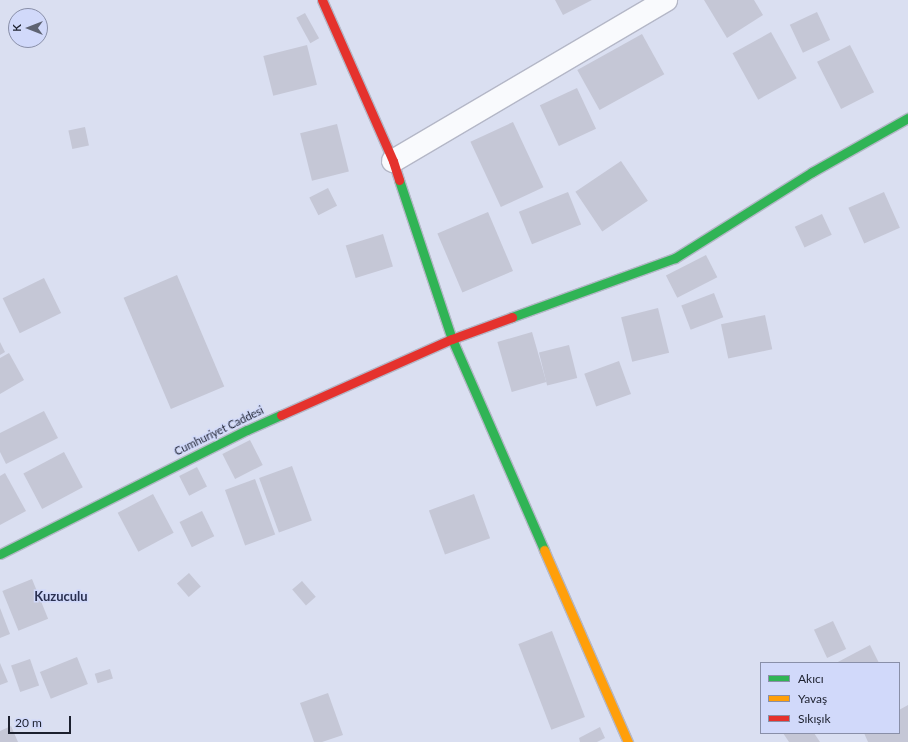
<!DOCTYPE html>
<html>
<head>
<meta charset="utf-8">
<style>
  body { margin:0 }
  #map { position:relative; width:908px; height:742px; overflow:hidden; background:#dadff1; font-family:Lato,sans-serif }
  div>[style] { position:absolute }
  .building>* { inset:0; background:#c5c7d6; transform-origin:0 0 }
  .roads { filter:drop-shadow(1px 0 #b4b7c7) drop-shadow(-1px 0 #b4b7c7) drop-shadow(0 1px #b4b7c7) drop-shadow(0 -1px #b4b7c7) }
  .street>* { height:22px; margin:-11px; padding:0 11px; transform-origin:11px; border-radius:11px; background:#f9fafd }
  .fast>* { height:9px; margin:-4.5px; padding:0 4.5px; transform-origin:4.5px; border-radius:4.5px; background:#30b455 }
  .slow>* { height:9px; margin:-4.5px; padding:0 4.5px; transform-origin:4.5px; border-radius:4.5px; background:#ff9f0a }
  .jam>* { height:9px; margin:-4.5px; padding:0 4.5px; transform-origin:4.5px; border-radius:4.5px; background:#e5322d }
  span { translate:-50% -50%; white-space:nowrap; text-align:center; line-height:1.15; -webkit-text-stroke:3px #d1d9fa; paint-order:stroke }
  .street-label { font-size:11px; color:#1c202e }
  .quarter-label { font-size:13px; color:#2a3050; font-weight:700 }
  .legend { position:absolute; left:760px; top:662px; width:140px; height:72px; box-sizing:border-box; background:#d1d9fa; border:1px solid #898fa8; margin:0; padding:5px 7px; list-style:none; font-size:12px; color:#1c202e }
  .legend li { display:flex; align-items:center; gap:8px; height:20px }
  .legend b { width:20px; border:1px solid #898fa8 }
  .north { position:absolute; left:8px; top:8px; width:40px; height:40px; box-sizing:border-box; background:#d1d9fa; border:1px solid #898fa8; border-radius:50%; rotate:270deg; font-size:11px; font-weight:700; line-height:16px; text-align:center; color:#1c202e }
  .north::after { content:''; display:block; margin:auto; width:14px; height:18px; background:#5e6372; clip-path:polygon(50% 0,100% 100%,50% 72%,0 100%) }
  .scale { position:absolute; left:8px; top:716px; width:63px; height:18px; box-sizing:border-box; border:2px solid #1c202e; border-top:0; padding-left:5px; font-size:12px; line-height:14px; white-space:nowrap; color:#1c202e; -webkit-text-stroke:3px #d1d9fa; paint-order:stroke }
</style>
</head>
<body>
<div id="map">
  <div class="building">
    <i style="clip-path:polygon(555px 0,592px 0,563px 15px)"></i>
    <i style="clip-path:polygon(704px 0,754px 0,763px 15px,727px 38px)"></i>
    <i style="left:817px;top:12px;width:31px;height:30px;rotate:65deg"></i>
    <i style="left:305px;top:13px;width:29px;height:10px;rotate:61deg"></i>
    <i style="left:771px;top:32px;width:53px;height:44px;rotate:61deg"></i>
    <i style="left:642px;top:34px;width:46px;height:74px;rotate:61deg"></i>
    <i style="left:307px;top:45px;width:41px;height:45px;rotate:76deg"></i>
    <i style="left:850px;top:45px;width:53px;height:37px;rotate:63deg"></i>
    <i style="left:577px;top:88px;width:45px;height:41px;rotate:65deg"></i>
    <i style="left:513px;top:122px;width:72px;height:47px;rotate:65deg"></i>
    <i style="left:337px;top:124px;width:49px;height:38px;rotate:76deg"></i>
    <i style="left:85px;top:127px;width:19px;height:17px;rotate:78deg"></i>
    <i style="left:621px;top:161px;width:48px;height:55px;rotate:56deg"></i>
    <i style="left:328px;top:188px;width:20px;height:21px;rotate:63deg"></i>
    <i style="left:568px;top:192px;width:35px;height:53px;rotate:68deg"></i>
    <i style="left:884px;top:192px;width:39px;height:39px;rotate:66deg"></i>
    <i style="left:488px;top:212px;width:64px;height:55px;rotate:67deg"></i>
    <i style="left:822px;top:214px;width:23px;height:30px;rotate:65deg"></i>
    <i style="left:383px;top:234px;width:34px;height:39px;rotate:73deg"></i>
    <i style="left:706px;top:255px;width:25px;height:45px;rotate:63deg"></i>
    <i style="left:177px;top:275px;width:121px;height:58px;rotate:67deg"></i>
    <i style="left:44px;top:278px;width:39px;height:46px;rotate:64deg"></i>
    <i style="left:714px;top:293px;width:26px;height:35px;rotate:69deg"></i>
    <i style="left:658px;top:308px;width:46px;height:38px;rotate:76deg"></i>
    <i style="left:765px;top:315px;width:35px;height:45px;rotate:78deg"></i>
    <i style="left:532px;top:332px;width:52px;height:36px;rotate:74deg"></i>
    <i style="clip-path:polygon(0 342px,5px 352px,0 355px)"></i>
    <i style="left:569px;top:345px;width:34px;height:31px;rotate:76deg"></i>
    <i style="clip-path:polygon(9px 353px,24px 380px,0 394px,0 358px)"></i>
    <i style="left:619px;top:361px;width:35px;height:37px;rotate:70deg"></i>
    <i style="clip-path:polygon(44px 411px,58px 438px,6px 464px,0 452px,0 433px)"></i>
    <i style="left:250px;top:440px;width:28px;height:31px;rotate:63deg"></i>
    <i style="left:64px;top:452px;width:40px;height:46px;rotate:62deg"></i>
    <i style="left:292px;top:466px;width:58px;height:35px;rotate:70deg"></i>
    <i style="left:197px;top:467px;width:22px;height:20px;rotate:63deg"></i>
    <i style="clip-path:polygon(5px 473px,26px 511px,0 525px,0 476px)"></i>
    <i style="left:255px;top:479px;width:59px;height:32px;rotate:70deg"></i>
    <i style="left:153px;top:494px;width:44px;height:40px;rotate:62deg"></i>
    <i style="left:474px;top:494px;width:47px;height:48px;rotate:70deg"></i>
    <i style="left:202px;top:511px;width:28px;height:25px;rotate:64deg"></i>
    <i style="left:189px;top:573px;width:18px;height:16px;rotate:49deg"></i>
    <i style="left:32px;top:579px;width:43px;height:32px;rotate:68deg"></i>
    <i style="left:302px;top:581px;width:21px;height:13px;rotate:49deg"></i>
    <i style="clip-path:polygon(0 608px,10px 634px,0 638px)"></i>
    <i style="left:833px;top:621px;width:31px;height:21px;rotate:65deg"></i>
    <i style="left:552px;top:631px;width:92px;height:36px;rotate:69deg"></i>
    <i style="clip-path:polygon(870px 645px,879px 663px,836px 663px)"></i>
    <i style="left:77px;top:657px;width:29px;height:40px;rotate:68deg"></i>
    <i style="left:30px;top:659px;width:28px;height:20px;rotate:71deg"></i>
    <i style="clip-path:polygon(0 663px,8px 682px,0 685px)"></i>
    <i style="left:110px;top:669px;width:10px;height:16px;rotate:73deg"></i>
    <i style="clip-path:polygon(328px 693px,343px 735px,322px 742px,314px 742px,300px 703px)"></i>
    <i style="clip-path:polygon(908px 705px,908px 742px,868px 742px,864px 733px,899px 733px,899px 710px)"></i>
    <i style="clip-path:polygon(11px 726px,18px 742px,0 742px,0 731px)"></i>
    <i style="clip-path:polygon(600px 727px,605px 738px,597px 742px,580px 742px,579px 738px)"></i>
    <i style="clip-path:polygon(783px 733px,814px 733px,820px 742px,789px 742px)"></i>
  </div>
  <div class="roads">
    <div class="street">
      <i style="left:393px;top:161px;width:317px;rotate:-30.5deg"></i>
    </div>
    <div class="fast">
      <i style="left:399px;top:180px;width:168px;rotate:71.6deg"></i>
      <i style="left:452px;top:339px;width:230px;rotate:66.4deg"></i>
      <i style="left:512px;top:317px;width:173px;rotate:-19.9deg"></i>
      <i style="left:675px;top:258px;width:162px;rotate:-32.1deg"></i>
      <i style="left:812px;top:172px;width:110px;rotate:-29.4deg"></i>
      <i style="left:0;top:554px;width:276px;rotate:-26.7deg"></i>
      <i style="left:247px;top:430px;width:37px;rotate:-24deg"></i>
    </div>
    <div class="slow">
      <i style="left:544px;top:550px;width:210px;rotate:66.4deg"></i>
    </div>
    <div class="jam">
      <i style="left:322px;top:0;width:176px;rotate:66.2deg"></i>
      <i style="left:393px;top:161px;width:20px;rotate:72deg"></i>
      <i style="left:281px;top:415px;width:187px;rotate:-24deg"></i>
      <i style="left:452px;top:339px;width:64px;rotate:-20.1deg"></i>
    </div>
  </div>
  <div class="street-label">
    <span style="left:219px;top:431px;rotate:-26deg">Cumhuriyet Caddesi</span>
  </div>
  <div class="quarter-label">
    <span style="left:61px;top:596px">Kuzuculu</span>
  </div>
  <ul class="legend">
  <li><b style="height:5px;background:#30b455"></b>Akıcı</li>
  <li><b style="height:5px;background:#ff9f0a"></b>Yavaş</li>
  <li><b style="height:5px;background:#e5322d"></b>Sıkışık</li>
  </ul>
  <div class="north">K</div>
  <div class="scale">20 m</div>
</div>
</body>
</html>
